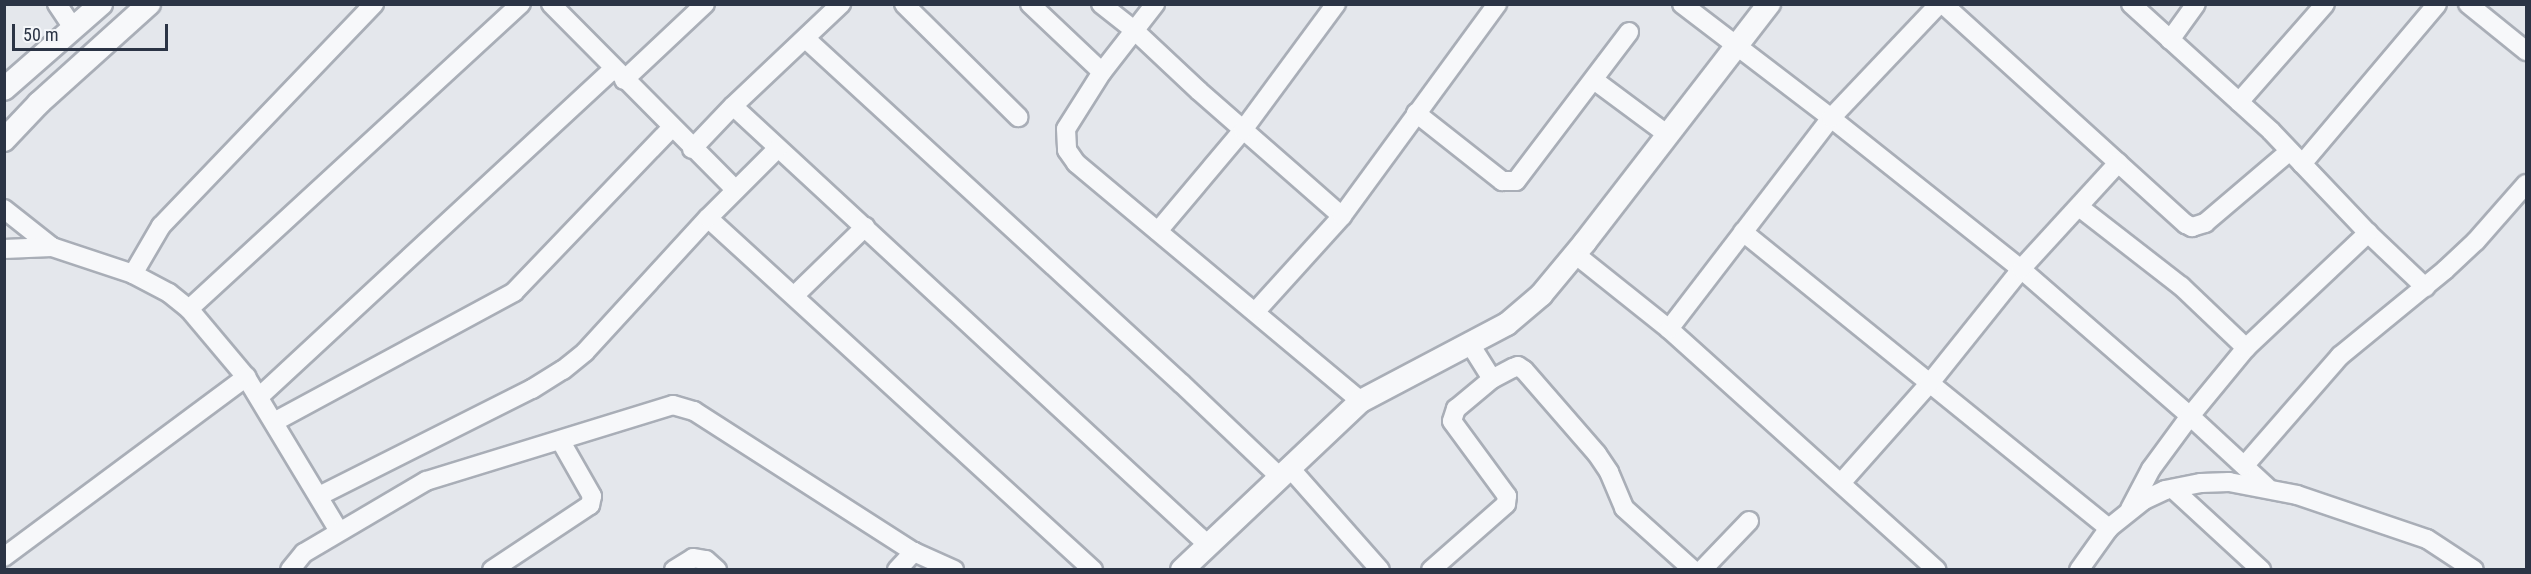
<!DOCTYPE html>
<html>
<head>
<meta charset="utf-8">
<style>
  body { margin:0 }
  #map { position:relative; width:2531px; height:574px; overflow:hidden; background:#e4e7ec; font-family:"Roboto Condensed",sans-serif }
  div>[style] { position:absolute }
  .roads { filter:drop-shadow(2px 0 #a9aeb7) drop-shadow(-2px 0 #a9aeb7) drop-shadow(0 2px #a9aeb7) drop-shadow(0 -2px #a9aeb7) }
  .minor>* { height:18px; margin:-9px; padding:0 9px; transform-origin:9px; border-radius:9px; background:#f7f8fa }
  .tertiary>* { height:22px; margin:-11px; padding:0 11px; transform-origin:11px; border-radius:11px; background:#f7f8fa }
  span { translate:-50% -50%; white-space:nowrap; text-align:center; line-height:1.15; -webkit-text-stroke:6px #f4f6f9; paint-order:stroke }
  .frame { position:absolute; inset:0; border:6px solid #2b3445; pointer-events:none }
  .scale { position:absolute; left:12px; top:24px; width:156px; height:27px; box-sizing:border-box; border:3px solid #2b3445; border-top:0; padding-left:8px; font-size:18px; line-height:21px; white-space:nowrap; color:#2b3445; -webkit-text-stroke:4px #f4f6f9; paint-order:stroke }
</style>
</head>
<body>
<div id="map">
  <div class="roads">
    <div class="minor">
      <i style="left:57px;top:4px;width:30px;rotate:56deg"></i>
      <i style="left:551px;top:4px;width:262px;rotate:45.2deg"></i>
      <i style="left:904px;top:4px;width:161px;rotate:44.7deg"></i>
      <i style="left:1030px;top:4px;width:99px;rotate:43.4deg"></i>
      <i style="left:1101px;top:4px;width:42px;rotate:38.2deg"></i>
      <i style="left:1134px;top:30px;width:89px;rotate:43.2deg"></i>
      <i style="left:1199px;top:91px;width:190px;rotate:41.2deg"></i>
      <i style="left:1155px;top:4px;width:86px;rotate:127.9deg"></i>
      <i style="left:1102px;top:72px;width:67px;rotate:122.3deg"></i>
      <i style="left:1066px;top:129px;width:21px;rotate:87deg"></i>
      <i style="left:1067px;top:150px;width:16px;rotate:55deg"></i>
      <i style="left:1076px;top:163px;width:371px;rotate:39.9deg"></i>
      <i style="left:1682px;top:4px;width:188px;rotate:37.4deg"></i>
      <i style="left:1831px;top:118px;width:243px;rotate:38.5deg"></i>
      <i style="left:2021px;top:269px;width:224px;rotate:41deg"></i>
      <i style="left:2190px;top:416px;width:105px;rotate:42.7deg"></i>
      <i style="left:1943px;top:4px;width:328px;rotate:42.2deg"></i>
      <i style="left:2186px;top:224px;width:7px;rotate:27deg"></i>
      <i style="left:2192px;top:227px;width:14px;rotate:-17deg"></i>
      <i style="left:2205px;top:223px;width:111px;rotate:-40.3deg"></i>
      <i style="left:2131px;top:4px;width:189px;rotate:42.2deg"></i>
      <i style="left:2271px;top:131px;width:141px;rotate:46.4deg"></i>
      <i style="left:2368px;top:233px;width:79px;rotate:43.5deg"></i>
      <i style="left:2468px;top:4px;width:75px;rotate:39deg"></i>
      <i style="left:806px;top:39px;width:510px;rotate:42.54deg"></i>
      <i style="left:1182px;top:384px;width:134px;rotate:43.5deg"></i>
      <i style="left:2170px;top:40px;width:44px;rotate:-54.2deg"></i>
      <i style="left:624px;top:80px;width:111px;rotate:-43.2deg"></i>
      <i style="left:1594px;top:80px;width:92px;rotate:36.6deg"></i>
      <i style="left:2239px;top:102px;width:130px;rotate:-48.7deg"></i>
      <i style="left:733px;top:106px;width:645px;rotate:42.74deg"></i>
      <i style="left:1416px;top:113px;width:110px;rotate:38.3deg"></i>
      <i style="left:1502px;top:181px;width:14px"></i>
      <i style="left:1516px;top:181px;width:187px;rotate:-52.8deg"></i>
      <i style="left:692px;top:149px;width:59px;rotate:-46.4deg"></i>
      <i style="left:733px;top:106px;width:149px;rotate:-43.4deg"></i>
      <i style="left:2302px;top:164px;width:209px;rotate:-49.8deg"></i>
      <i style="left:2079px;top:207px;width:129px;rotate:37.8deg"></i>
      <i style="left:2181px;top:286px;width:90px;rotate:43.6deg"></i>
      <i style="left:4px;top:209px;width:61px;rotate:38.4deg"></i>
      <i style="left:708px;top:218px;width:522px;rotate:42.44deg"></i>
      <i style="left:1158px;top:231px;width:132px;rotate:-49.9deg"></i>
      <i style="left:1243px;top:130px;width:157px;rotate:-53.6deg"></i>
      <i style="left:1743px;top:232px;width:471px;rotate:39deg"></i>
      <i style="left:4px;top:249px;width:48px;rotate:-2.4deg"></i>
      <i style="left:52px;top:247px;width:85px;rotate:18.4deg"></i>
      <i style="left:133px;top:274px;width:41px;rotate:27.8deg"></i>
      <i style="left:169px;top:293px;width:26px;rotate:39deg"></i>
      <i style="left:189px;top:309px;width:89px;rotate:50deg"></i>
      <i style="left:246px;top:377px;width:180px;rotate:58.9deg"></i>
      <i style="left:1575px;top:254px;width:120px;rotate:38.6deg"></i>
      <i style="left:1669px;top:329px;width:360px;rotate:42deg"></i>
      <i style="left:133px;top:274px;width:56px;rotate:-59.7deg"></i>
      <i style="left:161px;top:226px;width:308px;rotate:-46.2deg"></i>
      <i style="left:795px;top:295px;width:98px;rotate:-44.2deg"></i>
      <i style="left:189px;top:309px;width:451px;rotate:-42.6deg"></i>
      <i style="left:1256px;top:311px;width:128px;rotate:-47.8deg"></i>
      <i style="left:1342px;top:216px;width:263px;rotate:-53.8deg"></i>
      <i style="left:1669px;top:329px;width:266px;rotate:-52.5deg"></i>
      <i style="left:1831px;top:118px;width:157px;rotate:-46.5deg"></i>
      <i style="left:1470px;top:344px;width:41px;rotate:57.8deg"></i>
      <i style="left:1492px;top:379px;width:24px;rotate:-28deg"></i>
      <i style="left:1513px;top:368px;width:5px;rotate:-22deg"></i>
      <i style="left:1518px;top:366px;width:7px;rotate:34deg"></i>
      <i style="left:1524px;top:370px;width:111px;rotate:49deg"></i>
      <i style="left:1597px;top:454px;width:22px;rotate:56deg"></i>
      <i style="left:1609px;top:472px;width:39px;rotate:67deg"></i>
      <i style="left:1624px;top:508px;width:93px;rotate:41.9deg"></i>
      <i style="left:259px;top:397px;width:483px;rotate:-42.8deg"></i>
      <i style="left:274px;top:422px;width:273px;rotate:-28.4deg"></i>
      <i style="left:514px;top:292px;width:227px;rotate:-46.2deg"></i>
      <i style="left:2245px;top:465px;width:145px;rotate:-48.9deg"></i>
      <i style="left:2340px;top:356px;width:136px;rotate:-39.3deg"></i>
      <i style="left:2445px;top:270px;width:42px;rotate:-43.1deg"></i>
      <i style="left:2476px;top:241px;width:76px;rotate:-48.7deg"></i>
      <i style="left:1289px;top:467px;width:137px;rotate:48.5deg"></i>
      <i style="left:1841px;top:483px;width:132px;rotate:-48.4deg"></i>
      <i style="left:1929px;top:384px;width:147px;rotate:-51.3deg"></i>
      <i style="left:2021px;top:269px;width:144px;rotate:-47.5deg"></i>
      <i style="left:2173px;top:489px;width:120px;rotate:42.6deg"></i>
      <i style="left:319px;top:496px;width:238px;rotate:-26.7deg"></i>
      <i style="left:532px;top:389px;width:36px;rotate:-32deg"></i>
      <i style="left:563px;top:370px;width:28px;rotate:-39deg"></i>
      <i style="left:585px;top:352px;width:182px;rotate:-47.5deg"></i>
      <i style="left:708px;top:218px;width:98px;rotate:-45deg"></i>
      <i style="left:2130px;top:509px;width:45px;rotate:-62.3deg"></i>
      <i style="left:2151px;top:469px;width:66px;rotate:-53.7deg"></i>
      <i style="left:2190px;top:416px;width:88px;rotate:-50.5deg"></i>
      <i style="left:2246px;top:348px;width:168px;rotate:-43.3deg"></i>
      <i style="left:4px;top:557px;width:302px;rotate:-36.6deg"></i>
      <i style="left:290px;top:570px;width:22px;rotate:-51deg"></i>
      <i style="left:304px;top:553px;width:142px;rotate:-30.5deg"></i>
      <i style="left:426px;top:481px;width:258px;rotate:-17.1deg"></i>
      <i style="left:673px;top:405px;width:22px;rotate:16deg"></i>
      <i style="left:694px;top:411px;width:261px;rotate:32.7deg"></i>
      <i style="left:914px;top:552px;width:44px;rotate:24.2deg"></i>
      <i style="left:492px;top:570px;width:118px;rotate:-33.6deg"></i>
      <i style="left:590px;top:505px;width:9px;rotate:-77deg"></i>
      <i style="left:592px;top:496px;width:64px;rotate:-119.7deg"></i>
      <i style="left:674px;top:570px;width:22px;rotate:-32deg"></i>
      <i style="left:693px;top:558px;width:13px;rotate:9deg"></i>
      <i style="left:706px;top:560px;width:15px;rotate:42deg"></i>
      <i style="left:897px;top:570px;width:25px;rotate:-47deg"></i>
      <i style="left:1431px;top:570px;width:100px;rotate:-41.3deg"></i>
      <i style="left:1506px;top:504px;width:8px;rotate:-83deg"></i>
      <i style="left:1507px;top:496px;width:93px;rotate:-126.3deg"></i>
      <i style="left:1452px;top:421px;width:13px;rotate:-72deg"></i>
      <i style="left:1456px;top:409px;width:47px;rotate:-39.8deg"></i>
      <i style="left:1702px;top:570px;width:68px;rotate:-46.2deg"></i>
      <i style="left:2079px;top:570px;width:52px;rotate:-54.5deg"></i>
      <i style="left:2109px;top:528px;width:45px;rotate:-38.7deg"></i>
      <i style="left:2144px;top:500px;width:23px;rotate:-25deg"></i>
      <i style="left:2165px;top:490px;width:37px;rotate:-11deg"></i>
      <i style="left:2201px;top:483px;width:28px;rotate:-2deg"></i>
      <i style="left:2229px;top:482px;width:69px;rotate:10.8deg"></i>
      <i style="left:2297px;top:495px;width:137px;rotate:18.7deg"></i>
      <i style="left:2427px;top:539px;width:56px;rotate:33.4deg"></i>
    </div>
    <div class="tertiary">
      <i style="left:4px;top:89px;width:129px;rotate:-41.2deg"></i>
      <i style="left:4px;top:140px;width:51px;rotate:-46.6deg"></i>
      <i style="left:39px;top:103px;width:148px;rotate:-42deg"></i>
      <i style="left:1182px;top:570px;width:246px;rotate:-43.4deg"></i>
      <i style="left:1361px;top:401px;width:165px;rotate:-27.8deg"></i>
      <i style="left:1507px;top:324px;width:45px;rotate:-40.5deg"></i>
      <i style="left:1541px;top:295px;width:69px;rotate:-50.3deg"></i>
      <i style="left:1585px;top:242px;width:301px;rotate:-52.3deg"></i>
    </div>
  </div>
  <div class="frame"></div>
  <div class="scale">50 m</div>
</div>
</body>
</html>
